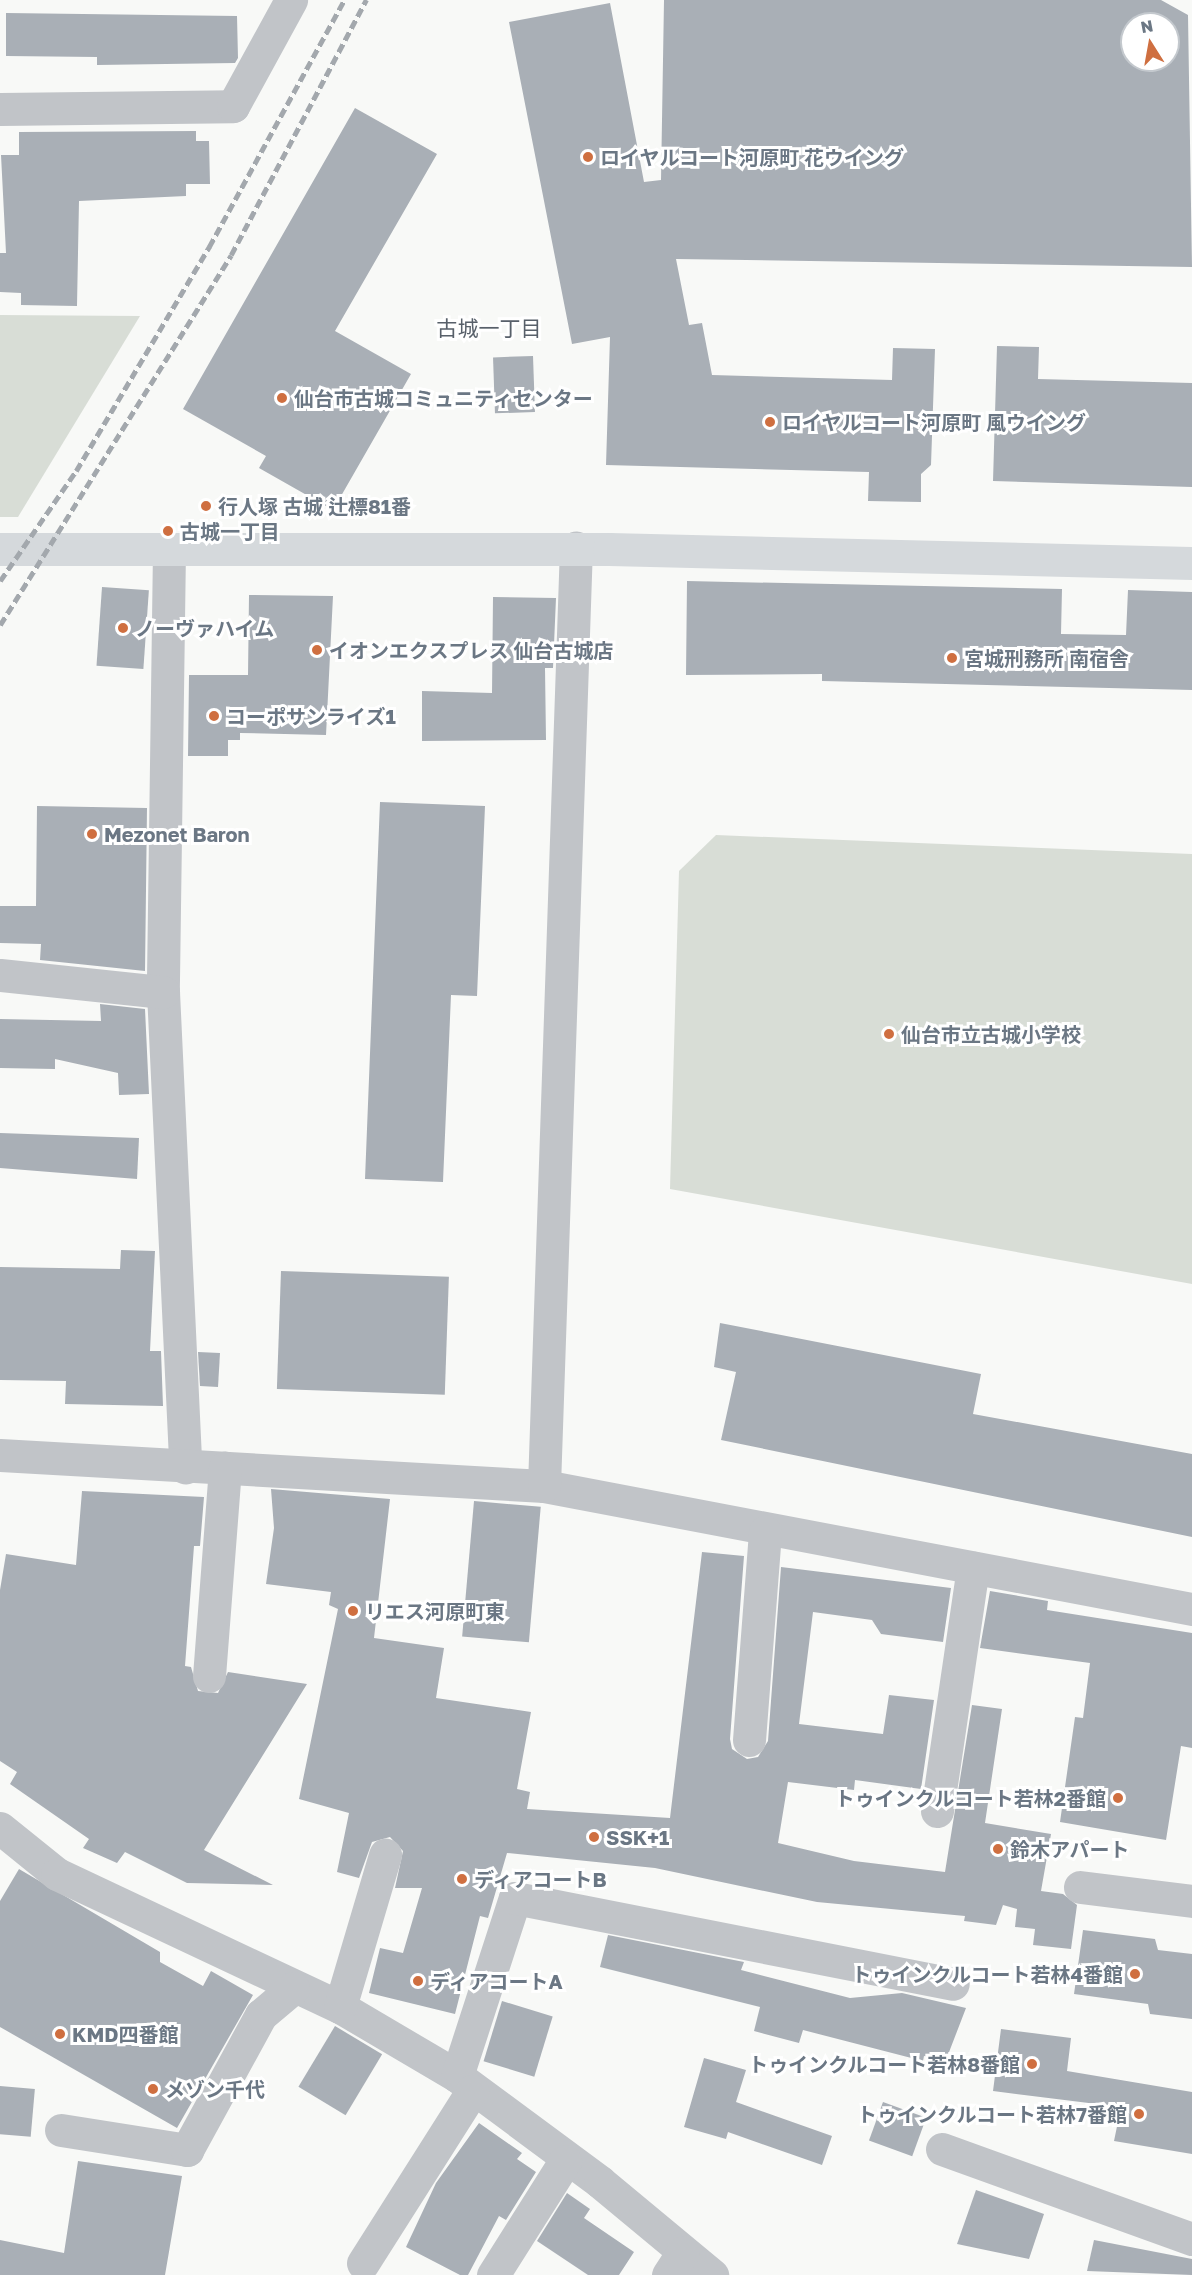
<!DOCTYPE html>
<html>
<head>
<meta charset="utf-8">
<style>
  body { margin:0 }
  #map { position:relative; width:1192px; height:2275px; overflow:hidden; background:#f8f9f7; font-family:"Golos Text","Noto Sans JP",sans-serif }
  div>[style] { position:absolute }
  .green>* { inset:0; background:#d8ddd6 }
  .building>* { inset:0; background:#a9afb6; transform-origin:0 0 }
  .street>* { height:33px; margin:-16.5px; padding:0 16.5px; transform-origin:16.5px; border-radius:16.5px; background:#c1c4c8 }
  .secondary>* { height:33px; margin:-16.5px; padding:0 16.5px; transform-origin:16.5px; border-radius:16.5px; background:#d5d9dc }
  .rail>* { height:4.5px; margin-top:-2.25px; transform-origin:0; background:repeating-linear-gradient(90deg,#a3a8ad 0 9px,transparent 0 13.5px) }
  .dots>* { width:16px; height:16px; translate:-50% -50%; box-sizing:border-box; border:3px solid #fff; border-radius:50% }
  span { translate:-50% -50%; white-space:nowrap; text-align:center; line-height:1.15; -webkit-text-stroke:6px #fff; paint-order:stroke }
  .poi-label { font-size:20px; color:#6b7784; font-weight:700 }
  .left { translate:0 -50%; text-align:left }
  .right { translate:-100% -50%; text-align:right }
  .neighbourhood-label { font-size:21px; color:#58606a }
  .north { position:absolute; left:1120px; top:12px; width:60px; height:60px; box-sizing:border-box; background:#fff; border:2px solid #c4c9ce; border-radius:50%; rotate:349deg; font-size:16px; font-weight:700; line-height:24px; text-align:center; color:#6b7784 }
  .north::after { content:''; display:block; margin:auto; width:21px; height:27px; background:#cf6f40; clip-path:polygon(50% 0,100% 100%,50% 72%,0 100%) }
</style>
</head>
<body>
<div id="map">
  <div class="green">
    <i style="clip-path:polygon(0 315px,140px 316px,18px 517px,0 517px)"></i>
    <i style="clip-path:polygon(716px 835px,1192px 854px,1192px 1284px,670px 1189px,679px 871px)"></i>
  </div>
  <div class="building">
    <i style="clip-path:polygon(evenodd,664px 0,1161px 0,1188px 15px,1192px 267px,676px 259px,689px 325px,702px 323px,712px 375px,892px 380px,893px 348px,935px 349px,931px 465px,921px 474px,921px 502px,868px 501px,869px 472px,606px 465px,610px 337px,572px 344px,509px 22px,610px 3px,644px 182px,661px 180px,664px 0,1132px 24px,1168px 24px,1168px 60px,1132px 60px,1132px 24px)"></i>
    <i style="clip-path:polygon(6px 13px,237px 16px,238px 58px,235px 63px,97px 65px,97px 57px,6px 56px)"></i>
    <i style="clip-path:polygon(355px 108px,437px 154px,335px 331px,411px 374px,333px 510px,259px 468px,266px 456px,183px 409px)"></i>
    <i style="clip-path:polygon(196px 131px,196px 141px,209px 141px,210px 184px,186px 184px,186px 196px,79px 201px,77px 306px,21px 305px,21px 293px,0 292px,0 253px,6px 253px,1px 155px,19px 155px,19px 132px)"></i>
    <i style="clip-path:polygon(997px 346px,1039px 347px,1038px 379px,1192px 383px,1192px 487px,993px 481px)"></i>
    <i style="left:533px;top:356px;width:56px;height:40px;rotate:88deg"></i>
    <i style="clip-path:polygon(687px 581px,1062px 589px,1061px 634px,1126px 635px,1128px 590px,1192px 592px,1192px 690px,822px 681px,822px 674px,686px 675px)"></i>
    <i style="left:102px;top:587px;width:47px;height:79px;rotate:4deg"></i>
    <i style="clip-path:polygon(249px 595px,333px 596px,326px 735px,240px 733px,240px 740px,228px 740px,228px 756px,188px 756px,189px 675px,248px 675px)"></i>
    <i style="clip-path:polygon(493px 597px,556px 598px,553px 668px,545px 668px,546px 740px,422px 741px,422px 691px,492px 693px)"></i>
    <i style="clip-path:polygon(380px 802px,485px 806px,477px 996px,451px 995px,443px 1182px,365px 1179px)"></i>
    <i style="clip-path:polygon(37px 806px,147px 808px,145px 971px,40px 960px,41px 944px,0 943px,0 906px,36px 906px)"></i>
    <i style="clip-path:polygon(100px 1004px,145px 1009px,149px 1094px,119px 1095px,118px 1073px,55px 1059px,55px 1069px,0 1068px,0 1019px,101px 1021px)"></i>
    <i style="clip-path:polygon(0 1133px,139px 1138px,137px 1179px,0 1168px)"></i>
    <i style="clip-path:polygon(121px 1250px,155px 1251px,150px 1351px,161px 1351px,163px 1406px,65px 1404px,66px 1381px,0 1380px,0 1267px,120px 1269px)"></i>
    <i style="left:281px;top:1271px;width:168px;height:118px;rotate:2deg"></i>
    <i style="clip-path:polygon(720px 1323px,981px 1374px,973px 1414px,1192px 1454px,1192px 1537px,721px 1440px,736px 1372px,714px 1367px)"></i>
    <i style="clip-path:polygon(198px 1352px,220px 1353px,218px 1387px,200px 1386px)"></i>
    <i style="clip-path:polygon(271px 1489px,390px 1499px,374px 1638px,444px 1648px,436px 1698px,531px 1712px,517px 1789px,530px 1792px,527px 1809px,670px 1818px,702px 1552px,744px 1556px,730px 1739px,732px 1749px,747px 1759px,758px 1757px,768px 1741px,781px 1567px,951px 1588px,943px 1642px,881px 1634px,872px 1620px,813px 1612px,799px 1724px,883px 1734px,889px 1695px,934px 1700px,921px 1789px,855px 1780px,854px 1790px,788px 1782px,778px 1843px,854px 1861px,945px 1872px,972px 1705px,1002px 1709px,985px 1823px,1051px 1834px,1041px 1891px,1063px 1894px,1077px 1905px,1071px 1949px,1033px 1945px,1035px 1929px,1015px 1927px,1017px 1909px,1003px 1905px,996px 1925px,964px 1921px,965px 1916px,817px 1902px,655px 1868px,507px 1853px,488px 1918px,480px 1916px,455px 2014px,369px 1993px,380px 1948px,403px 1953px,422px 1888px,395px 1888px,403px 1851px,390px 1837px,372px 1842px,359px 1878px,337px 1872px,349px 1813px,299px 1799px,338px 1609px,329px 1605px,331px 1592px,266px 1584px,274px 1528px)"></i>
    <i style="clip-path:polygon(82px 1491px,204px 1497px,200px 1546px,194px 1546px,185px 1666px,191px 1667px,198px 1691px,218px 1693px,228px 1672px,307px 1684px,204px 1850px,273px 1885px,187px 1883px,125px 1852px,117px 1863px,83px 1848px,89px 1839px,10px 1784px,17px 1772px,0 1761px,0 1590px,6px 1554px,76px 1565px)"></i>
    <i style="left:474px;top:1501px;width:67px;height:136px;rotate:5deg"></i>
    <i style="clip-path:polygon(990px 1591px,1048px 1601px,1047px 1610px,1192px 1633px,1192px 1748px,1181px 1746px,1166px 1840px,1060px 1822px,1075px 1717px,1083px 1718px,1090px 1663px,980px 1648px)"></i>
    <i style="clip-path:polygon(19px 1869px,160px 1952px,160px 1962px,203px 1986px,211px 1971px,253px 1995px,177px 2128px,0 2027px,0 1901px)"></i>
    <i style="clip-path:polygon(1083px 1930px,1155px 1939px,1158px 1950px,1192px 1954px,1192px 2019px,1150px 2014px,1148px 2004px,1074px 1994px)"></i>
    <i style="clip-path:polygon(608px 1935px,744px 1962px,741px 1970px,850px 1998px,902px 1993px,966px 2008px,946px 2060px,924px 2056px,923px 2061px,803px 2030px,799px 2043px,754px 2031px,760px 2007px,600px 1967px)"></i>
    <i style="left:502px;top:2001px;width:53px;height:63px;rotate:17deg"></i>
    <i style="left:335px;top:2026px;width:55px;height:71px;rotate:31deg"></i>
    <i style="clip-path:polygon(1001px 2029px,1071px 2038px,1067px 2071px,1192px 2092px,1192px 2154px,1114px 2141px,1121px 2107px,993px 2091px)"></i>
    <i style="clip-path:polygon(704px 2058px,746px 2070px,736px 2102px,832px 2136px,822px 2165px,728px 2132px,726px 2139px,684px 2127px)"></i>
    <i style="left:0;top:2086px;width:35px;height:48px;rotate:5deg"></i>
    <i style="left:883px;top:2102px;width:46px;height:41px;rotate:20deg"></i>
    <i style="clip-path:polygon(479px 2123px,522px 2153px,517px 2159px,536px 2172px,506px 2220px,499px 2216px,468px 2275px,460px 2275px,406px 2247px,436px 2183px)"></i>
    <i style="clip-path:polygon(78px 2161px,182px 2176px,165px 2275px,0 2275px,0 2240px,64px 2253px)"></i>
    <i style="clip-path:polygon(976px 2190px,1044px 2214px,1029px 2259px,957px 2244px)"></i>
    <i style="clip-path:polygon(567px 2193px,590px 2209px,584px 2218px,634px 2252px,619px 2275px,588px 2275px,537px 2241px)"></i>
    <i style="clip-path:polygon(1094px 2240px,1192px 2259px,1192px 2275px,1087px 2271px)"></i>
  </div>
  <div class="street">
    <i style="left:0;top:109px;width:233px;rotate:-0.7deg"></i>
    <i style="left:233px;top:106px;width:121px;rotate:-61.3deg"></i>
    <i style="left:169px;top:549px;width:443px;rotate:90.8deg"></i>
    <i style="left:163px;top:992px;width:476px;rotate:87.3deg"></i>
    <i style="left:0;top:975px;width:164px;rotate:6deg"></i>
    <i style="left:0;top:1455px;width:545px;rotate:3.26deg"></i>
    <i style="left:544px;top:1486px;width:660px;rotate:10.75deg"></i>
    <i style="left:544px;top:1486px;width:939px;rotate:-88.05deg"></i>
    <i style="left:209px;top:1676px;width:209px;rotate:-85.6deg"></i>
    <i style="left:749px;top:1740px;width:209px;rotate:-85.6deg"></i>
    <i style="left:937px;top:1811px;width:246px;rotate:-81.6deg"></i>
    <i style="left:0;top:1828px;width:73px;rotate:38.9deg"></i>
    <i style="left:57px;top:1874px;width:313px;rotate:25.2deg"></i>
    <i style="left:340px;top:2007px;width:136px;rotate:30.5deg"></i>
    <i style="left:457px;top:2076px;width:178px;rotate:36.5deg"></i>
    <i style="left:600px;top:2182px;width:146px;rotate:39.7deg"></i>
    <i style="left:1080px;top:1887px;width:113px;rotate:7.1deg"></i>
    <i style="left:340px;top:2007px;width:159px;rotate:-73.5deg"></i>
    <i style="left:457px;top:2076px;width:187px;rotate:-72deg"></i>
    <i style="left:515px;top:1898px;width:446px;rotate:11.1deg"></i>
    <i style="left:61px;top:2130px;width:128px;rotate:9deg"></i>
    <i style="left:187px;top:2150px;width:154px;rotate:-61.3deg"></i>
    <i style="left:261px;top:2015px;width:42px;rotate:-40.2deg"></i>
    <i style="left:942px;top:2149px;width:266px;rotate:19.8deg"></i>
    <i style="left:363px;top:2263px;width:204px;rotate:-57.6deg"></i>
    <i style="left:493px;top:2275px;width:135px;rotate:-57.7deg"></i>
    <i style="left:668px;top:2275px;width:27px;rotate:-57deg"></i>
  </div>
  <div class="secondary">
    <i style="left:0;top:549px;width:609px"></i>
    <i style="left:609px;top:549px;width:583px;rotate:1.38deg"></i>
  </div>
  <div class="rail">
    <i style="left:0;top:581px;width:134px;rotate:-55.4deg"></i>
    <i style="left:76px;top:471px;width:261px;rotate:-59.3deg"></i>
    <i style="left:209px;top:247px;width:281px;rotate:-61.3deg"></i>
    <i style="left:0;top:625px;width:436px;rotate:-58deg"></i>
    <i style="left:231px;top:255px;width:289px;rotate:-62.1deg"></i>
  </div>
  <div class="dots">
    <i style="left:588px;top:157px;background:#cf6f40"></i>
    <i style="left:282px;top:398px;background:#cf6f40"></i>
    <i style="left:770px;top:422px;background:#cf6f40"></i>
    <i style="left:206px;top:506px;background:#cf6f40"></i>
    <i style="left:168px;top:531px;background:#cf6f40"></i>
    <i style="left:123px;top:628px;background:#cf6f40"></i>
    <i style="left:317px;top:650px;background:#cf6f40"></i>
    <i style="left:952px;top:658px;background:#cf6f40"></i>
    <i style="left:214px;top:716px;background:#cf6f40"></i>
    <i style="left:92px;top:834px;background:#cf6f40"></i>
    <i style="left:889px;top:1034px;background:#cf6f40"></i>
    <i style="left:353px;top:1611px;background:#cf6f40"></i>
    <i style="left:1118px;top:1798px;background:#cf6f40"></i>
    <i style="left:594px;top:1837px;background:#cf6f40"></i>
    <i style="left:998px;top:1849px;background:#cf6f40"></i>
    <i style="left:462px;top:1879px;background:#cf6f40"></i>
    <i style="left:1135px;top:1974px;background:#cf6f40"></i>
    <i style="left:418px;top:1981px;background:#cf6f40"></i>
    <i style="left:60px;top:2034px;background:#cf6f40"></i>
    <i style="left:1032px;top:2064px;background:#cf6f40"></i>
    <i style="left:153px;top:2089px;background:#cf6f40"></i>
    <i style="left:1139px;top:2114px;background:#cf6f40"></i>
  </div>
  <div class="poi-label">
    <span class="left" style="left:600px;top:157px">ロイヤルコート河原町 花ウイング</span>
    <span class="left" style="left:294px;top:398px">仙台市古城コミュニティセンター</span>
    <span class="left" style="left:782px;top:422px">ロイヤルコート河原町 風ウイング</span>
    <span class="left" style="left:218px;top:506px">行人塚 古城 辻標81番</span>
    <span class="left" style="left:180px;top:531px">古城一丁目</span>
    <span class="left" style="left:135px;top:628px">ノーヴァハイム</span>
    <span class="left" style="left:329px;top:650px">イオンエクスプレス 仙台古城店</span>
    <span class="left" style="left:964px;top:658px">宮城刑務所 南宿舎</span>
    <span class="left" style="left:226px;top:716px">コーポサンライズ1</span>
    <span class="left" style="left:104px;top:834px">Mezonet Baron</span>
    <span class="left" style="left:901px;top:1034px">仙台市立古城小学校</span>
    <span class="left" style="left:365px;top:1611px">リエス河原町東</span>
    <span class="right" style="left:1106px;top:1798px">トゥインクルコート若林2番館</span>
    <span class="left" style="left:606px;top:1837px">SSK+1</span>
    <span class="left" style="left:1010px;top:1849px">鈴木アパート</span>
    <span class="left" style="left:474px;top:1879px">ディアコートB</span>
    <span class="right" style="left:1123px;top:1974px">トゥインクルコート若林4番館</span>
    <span class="left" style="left:430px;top:1981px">ディアコートA</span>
    <span class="left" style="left:72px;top:2034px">KMD四番館</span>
    <span class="right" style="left:1020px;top:2064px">トゥインクルコート若林8番館</span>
    <span class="left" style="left:165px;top:2089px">メゾン千代</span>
    <span class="right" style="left:1127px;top:2114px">トゥインクルコート若林7番館</span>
  </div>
  <div class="neighbourhood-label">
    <span style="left:489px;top:328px">古城一丁目</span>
  </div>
  <div class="north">N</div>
</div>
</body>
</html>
